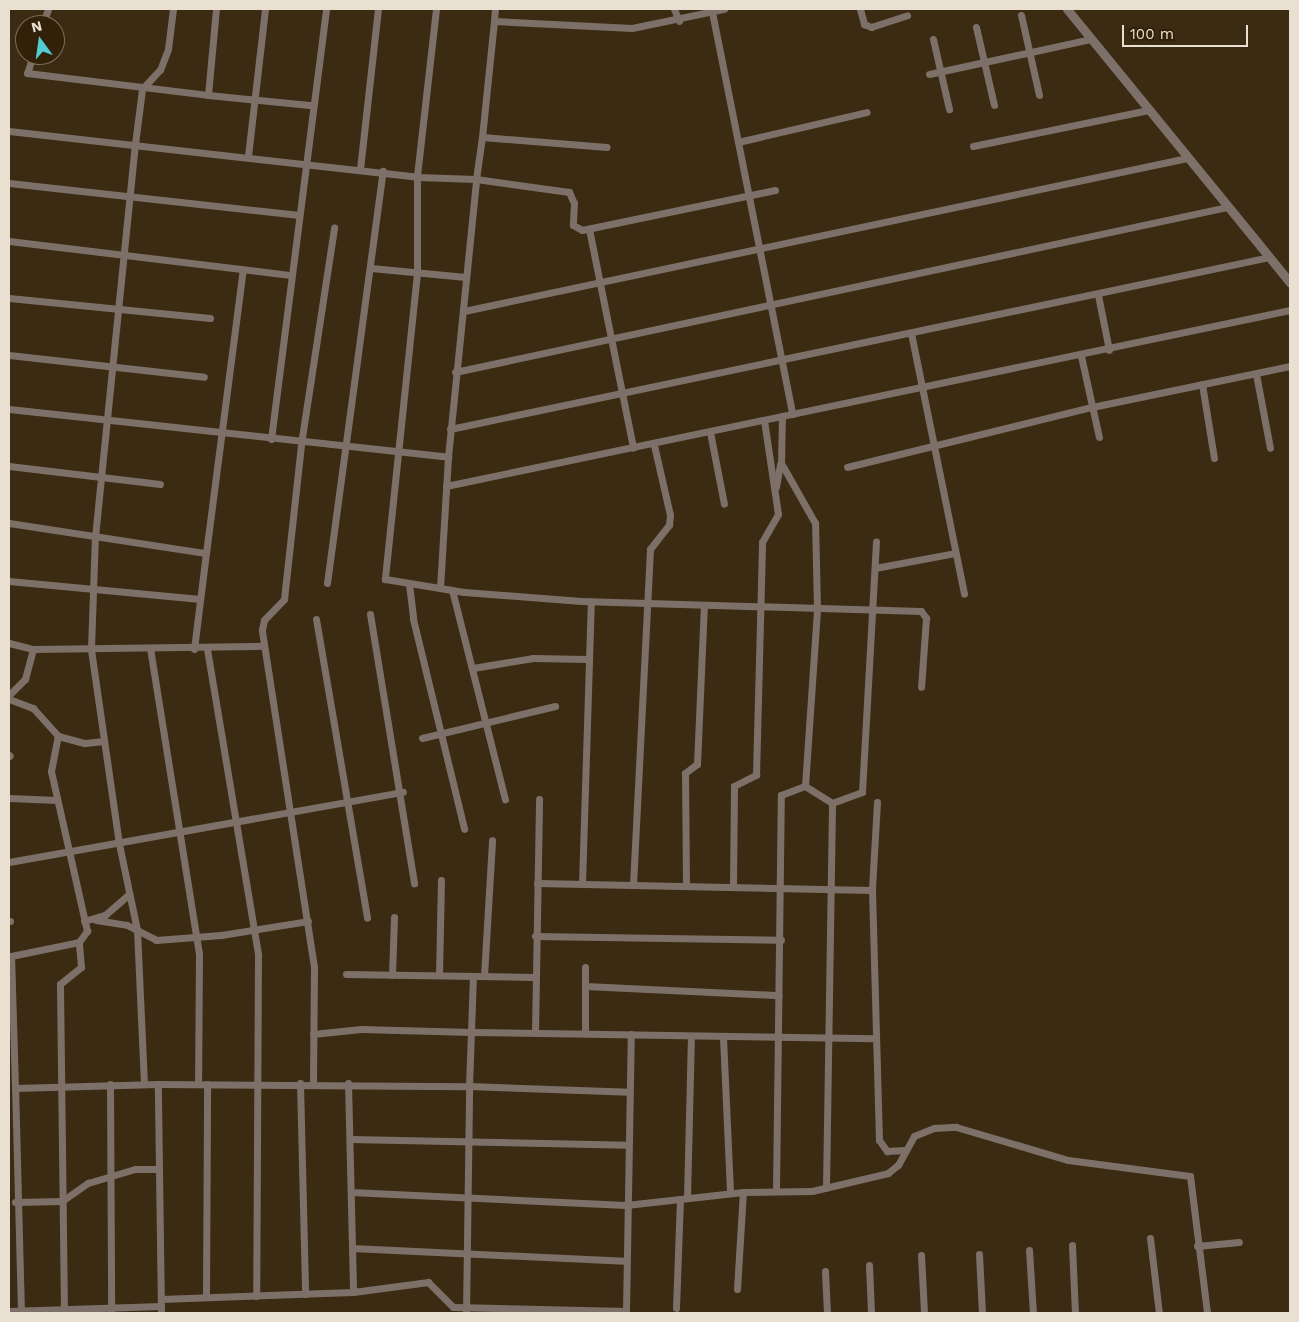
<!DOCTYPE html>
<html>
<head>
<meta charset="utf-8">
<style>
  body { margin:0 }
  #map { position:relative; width:1299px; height:1322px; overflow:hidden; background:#3b2b12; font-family:"Work Sans",sans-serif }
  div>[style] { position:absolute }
  .minor>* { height:7px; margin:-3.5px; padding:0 3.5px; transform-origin:3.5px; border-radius:3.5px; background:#7d7069 }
  .tertiary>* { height:9px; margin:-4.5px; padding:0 4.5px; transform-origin:4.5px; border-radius:4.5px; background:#7d7069 }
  span { translate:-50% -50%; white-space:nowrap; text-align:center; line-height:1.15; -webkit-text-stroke:5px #312108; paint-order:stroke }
  .frame { position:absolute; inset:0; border:10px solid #eae0d1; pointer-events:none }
  .north { position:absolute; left:15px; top:15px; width:50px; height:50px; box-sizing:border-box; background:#312108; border:1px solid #7b6d58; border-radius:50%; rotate:346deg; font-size:14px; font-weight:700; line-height:20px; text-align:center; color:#eae0d1 }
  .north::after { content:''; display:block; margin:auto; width:18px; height:22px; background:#52ccd1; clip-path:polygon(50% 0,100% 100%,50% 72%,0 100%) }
  .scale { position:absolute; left:1122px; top:25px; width:126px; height:22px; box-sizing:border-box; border:2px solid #eae0d1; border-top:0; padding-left:6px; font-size:15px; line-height:18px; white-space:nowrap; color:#eae0d1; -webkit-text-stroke:4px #312108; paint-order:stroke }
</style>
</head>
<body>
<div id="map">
  <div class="minor">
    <i style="left:436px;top:9px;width:169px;rotate:96.5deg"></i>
    <i style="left:417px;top:177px;width:96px;rotate:90deg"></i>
    <i style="left:417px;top:273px;width:308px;rotate:96deg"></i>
    <i style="left:385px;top:579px;width:80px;rotate:9.3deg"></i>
    <i style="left:464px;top:592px;width:117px;rotate:4.4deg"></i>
    <i style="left:581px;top:601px;width:340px;rotate:1.7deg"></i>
    <i style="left:921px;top:611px;width:9px;rotate:54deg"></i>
    <i style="left:926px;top:618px;width:69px;rotate:94.1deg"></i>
    <i style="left:495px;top:9px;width:12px;rotate:95deg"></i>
    <i style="left:494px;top:21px;width:138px;rotate:2.9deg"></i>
    <i style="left:632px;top:28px;width:94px;rotate:-11.7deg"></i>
    <i style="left:674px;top:9px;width:13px;rotate:67deg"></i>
    <i style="left:860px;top:9px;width:16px;rotate:75deg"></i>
    <i style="left:864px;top:24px;width:8px;rotate:23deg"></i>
    <i style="left:871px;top:27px;width:38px;rotate:-18deg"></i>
    <i style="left:712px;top:12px;width:410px;rotate:78.7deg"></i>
    <i style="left:1021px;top:15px;width:82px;rotate:77.3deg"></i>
    <i style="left:494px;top:21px;width:117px;rotate:95.9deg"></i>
    <i style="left:482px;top:137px;width:125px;rotate:4.6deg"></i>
    <i style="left:42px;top:25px;width:17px;rotate:-69deg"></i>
    <i style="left:976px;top:27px;width:80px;rotate:77deg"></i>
    <i style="left:933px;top:39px;width:72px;rotate:77.1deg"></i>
    <i style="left:33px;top:55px;width:19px;rotate:108deg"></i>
    <i style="left:27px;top:73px;width:182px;rotate:6.9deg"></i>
    <i style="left:208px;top:95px;width:86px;rotate:-84.7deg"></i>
    <i style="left:929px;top:74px;width:166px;rotate:-12.2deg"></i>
    <i style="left:208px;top:95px;width:102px;rotate:5.6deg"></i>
    <i style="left:9px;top:131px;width:411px;rotate:6.4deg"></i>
    <i style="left:417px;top:177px;width:59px;rotate:1.9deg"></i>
    <i style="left:476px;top:179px;width:42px;rotate:-81.9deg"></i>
    <i style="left:738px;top:142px;width:132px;rotate:-13.1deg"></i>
    <i style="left:973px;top:146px;width:179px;rotate:-11.6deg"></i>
    <i style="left:248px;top:156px;width:148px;rotate:-83.4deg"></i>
    <i style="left:360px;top:169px;width:161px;rotate:-83.6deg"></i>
    <i style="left:9px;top:183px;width:290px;rotate:6.3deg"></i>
    <i style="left:589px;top:229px;width:223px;rotate:78.6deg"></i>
    <i style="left:9px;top:241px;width:284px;rotate:6.9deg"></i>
    <i style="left:371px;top:268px;width:95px;rotate:5.4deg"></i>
    <i style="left:1098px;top:295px;width:56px;rotate:78.7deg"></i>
    <i style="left:9px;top:298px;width:202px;rotate:5.7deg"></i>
    <i style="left:464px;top:311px;width:739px;rotate:-11.95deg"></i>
    <i style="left:911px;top:333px;width:266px;rotate:78.5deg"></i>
    <i style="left:9px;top:355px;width:196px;rotate:6.4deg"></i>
    <i style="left:1081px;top:356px;width:83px;rotate:77.5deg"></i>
    <i style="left:455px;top:372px;width:789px;rotate:-12.06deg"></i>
    <i style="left:1256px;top:374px;width:75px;rotate:79.3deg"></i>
    <i style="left:1202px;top:384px;width:75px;rotate:80.8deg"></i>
    <i style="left:9px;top:409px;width:442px;rotate:6.2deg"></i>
    <i style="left:450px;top:429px;width:838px;rotate:-11.85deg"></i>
    <i style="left:710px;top:432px;width:73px;rotate:79deg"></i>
    <i style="left:271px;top:439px;width:434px;rotate:-82.7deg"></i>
    <i style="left:9px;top:466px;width:152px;rotate:6.8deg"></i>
    <i style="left:847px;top:467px;width:252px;rotate:-13.8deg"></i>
    <i style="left:1092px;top:407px;width:202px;rotate:-11.7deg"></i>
    <i style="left:446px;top:486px;width:862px;rotate:-11.78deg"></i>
    <i style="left:776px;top:487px;width:23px;rotate:-80deg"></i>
    <i style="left:9px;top:523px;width:199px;rotate:8.7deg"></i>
    <i style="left:206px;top:553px;width:286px;rotate:-82.6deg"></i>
    <i style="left:875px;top:568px;width:81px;rotate:-10.6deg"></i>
    <i style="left:9px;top:581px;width:192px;rotate:5.4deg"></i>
    <i style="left:327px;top:583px;width:416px;rotate:-82.3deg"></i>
    <i style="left:409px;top:584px;width:35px;rotate:83deg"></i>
    <i style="left:413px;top:619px;width:216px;rotate:76.3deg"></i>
    <i style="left:440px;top:588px;width:131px;rotate:-86.5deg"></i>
    <i style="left:448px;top:457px;width:279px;rotate:-84.2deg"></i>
    <i style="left:476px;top:179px;width:94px;rotate:8deg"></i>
    <i style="left:569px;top:192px;width:12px;rotate:66deg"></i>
    <i style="left:574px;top:203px;width:22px;rotate:93deg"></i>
    <i style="left:573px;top:225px;width:10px;rotate:29deg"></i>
    <i style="left:582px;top:230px;width:197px;rotate:-11.7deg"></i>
    <i style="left:452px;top:590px;width:216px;rotate:75.8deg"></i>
    <i style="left:370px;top:614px;width:273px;rotate:80.7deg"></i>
    <i style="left:316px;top:619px;width:303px;rotate:80.3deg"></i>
    <i style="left:9px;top:643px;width:25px;rotate:14deg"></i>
    <i style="left:33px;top:649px;width:229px;rotate:-0.8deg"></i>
    <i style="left:150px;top:648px;width:309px;rotate:80.9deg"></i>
    <i style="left:199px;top:953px;width:131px;rotate:90.4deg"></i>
    <i style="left:194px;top:649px;width:97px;rotate:-82.9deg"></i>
    <i style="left:207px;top:649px;width:310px;rotate:80.5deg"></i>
    <i style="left:258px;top:955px;width:341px;rotate:90.3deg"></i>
    <i style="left:473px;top:668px;width:61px;rotate:-9.5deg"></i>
    <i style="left:533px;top:658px;width:54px;rotate:1.1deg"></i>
    <i style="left:9px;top:695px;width:23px;rotate:-45deg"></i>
    <i style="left:25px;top:679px;width:31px;rotate:-75deg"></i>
    <i style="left:9px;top:699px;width:26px;rotate:21deg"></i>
    <i style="left:33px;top:708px;width:38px;rotate:48deg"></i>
    <i style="left:58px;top:736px;width:28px;rotate:15deg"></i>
    <i style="left:85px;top:743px;width:19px;rotate:-6deg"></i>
    <i style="left:422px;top:738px;width:137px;rotate:-13.5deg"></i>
    <i style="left:9px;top:755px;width:1px;rotate:45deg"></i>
    <i style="left:805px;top:786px;width:32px;rotate:32deg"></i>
    <i style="left:9px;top:798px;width:48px;rotate:2.4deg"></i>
    <i style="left:877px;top:802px;width:88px;rotate:93.3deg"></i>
    <i style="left:872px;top:890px;width:250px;rotate:88.4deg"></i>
    <i style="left:879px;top:1140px;width:14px;rotate:54deg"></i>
    <i style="left:887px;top:1151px;width:18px;rotate:-3deg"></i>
    <i style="left:832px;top:803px;width:32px;rotate:-20deg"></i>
    <i style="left:862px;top:792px;width:251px;rotate:-86.8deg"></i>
    <i style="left:9px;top:862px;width:400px;rotate:-10.1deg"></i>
    <i style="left:537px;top:883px;width:335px;rotate:1.2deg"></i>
    <i style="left:582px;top:884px;width:283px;rotate:-88.2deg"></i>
    <i style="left:686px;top:884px;width:111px;rotate:-90.5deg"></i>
    <i style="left:685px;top:773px;width:15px;rotate:-37deg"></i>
    <i style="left:697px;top:764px;width:159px;rotate:-87.5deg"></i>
    <i style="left:633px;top:885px;width:336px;rotate:-87.1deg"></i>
    <i style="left:650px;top:549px;width:31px;rotate:-52deg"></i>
    <i style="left:669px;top:525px;width:10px;rotate:-84deg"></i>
    <i style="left:670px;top:515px;width:72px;rotate:-102.9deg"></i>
    <i style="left:733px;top:885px;width:99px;rotate:-89.4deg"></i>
    <i style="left:734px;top:786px;width:25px;rotate:-27deg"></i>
    <i style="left:756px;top:775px;width:233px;rotate:-88.5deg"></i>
    <i style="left:762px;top:542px;width:32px;rotate:-60deg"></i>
    <i style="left:778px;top:514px;width:95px;rotate:-98.5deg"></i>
    <i style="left:96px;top:920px;width:31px;rotate:9deg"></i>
    <i style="left:127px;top:925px;width:33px;rotate:27deg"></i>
    <i style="left:156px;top:940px;width:65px;rotate:-4.4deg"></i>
    <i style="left:221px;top:935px;width:88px;rotate:-9.1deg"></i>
    <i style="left:9px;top:921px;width:1px"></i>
    <i style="left:84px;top:921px;width:22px;rotate:-16deg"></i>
    <i style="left:105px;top:915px;width:32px;rotate:-41deg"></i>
    <i style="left:535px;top:936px;width:246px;rotate:0.9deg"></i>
    <i style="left:346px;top:974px;width:187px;rotate:0.9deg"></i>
    <i style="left:392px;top:975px;width:58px;rotate:-88deg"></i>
    <i style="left:439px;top:975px;width:95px;rotate:-88.8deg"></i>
    <i style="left:484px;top:976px;width:136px;rotate:-86.6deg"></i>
    <i style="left:585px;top:986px;width:194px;rotate:2.7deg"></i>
    <i style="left:535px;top:1033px;width:234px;rotate:-89deg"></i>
    <i style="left:585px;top:1033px;width:66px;rotate:-90deg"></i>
    <i style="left:313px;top:1034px;width:48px;rotate:-5.9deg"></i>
    <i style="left:361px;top:1029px;width:110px;rotate:1.6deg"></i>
    <i style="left:471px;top:1032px;width:56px;rotate:-88deg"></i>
    <i style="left:723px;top:1037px;width:156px;rotate:87.4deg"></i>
    <i style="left:300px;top:1083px;width:211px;rotate:88.6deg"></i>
    <i style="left:313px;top:1083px;width:116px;rotate:-89.5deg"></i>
    <i style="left:314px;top:967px;width:341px;rotate:-98.8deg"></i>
    <i style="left:262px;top:630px;width:10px;rotate:-79deg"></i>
    <i style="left:264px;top:620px;width:29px;rotate:-46deg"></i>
    <i style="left:284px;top:599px;width:156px;rotate:-83.7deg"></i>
    <i style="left:301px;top:444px;width:219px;rotate:-81.3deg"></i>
    <i style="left:348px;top:1083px;width:209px;rotate:88.6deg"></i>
    <i style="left:110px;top:1084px;width:229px;rotate:89.7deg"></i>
    <i style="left:144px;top:1084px;width:154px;rotate:-92.6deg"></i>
    <i style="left:137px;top:930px;width:88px;rotate:-101.8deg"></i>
    <i style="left:119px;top:844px;width:197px;rotate:-98.2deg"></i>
    <i style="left:91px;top:649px;width:112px;rotate:-88deg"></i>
    <i style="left:95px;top:537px;width:395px;rotate:-84.2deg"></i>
    <i style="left:135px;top:144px;width:55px;rotate:-82.7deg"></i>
    <i style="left:142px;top:89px;width:26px;rotate:-47deg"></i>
    <i style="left:160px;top:70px;width:22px;rotate:-69deg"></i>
    <i style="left:168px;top:49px;width:40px;rotate:-82.9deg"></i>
    <i style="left:15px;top:1088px;width:132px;rotate:-91.7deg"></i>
    <i style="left:11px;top:956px;width:69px;rotate:-11.6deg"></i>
    <i style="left:79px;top:942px;width:14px;rotate:-54deg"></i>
    <i style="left:87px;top:931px;width:164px;rotate:-102.7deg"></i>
    <i style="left:51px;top:771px;width:36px;rotate:-79deg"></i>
    <i style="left:350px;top:1139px;width:278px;rotate:1.2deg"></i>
    <i style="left:826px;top:1188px;width:385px;rotate:-89.1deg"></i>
    <i style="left:776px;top:1191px;width:396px;rotate:-89.3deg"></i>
    <i style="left:781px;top:795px;width:26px;rotate:-21deg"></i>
    <i style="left:805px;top:786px;width:178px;rotate:-86.1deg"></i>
    <i style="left:817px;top:608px;width:85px;rotate:-91.3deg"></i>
    <i style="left:815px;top:523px;width:69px;rotate:-119.5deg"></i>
    <i style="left:781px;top:463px;width:47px;rotate:-88.8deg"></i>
    <i style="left:351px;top:1192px;width:275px;rotate:2.7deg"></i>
    <i style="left:626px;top:1205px;width:118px;rotate:-6.3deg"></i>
    <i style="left:743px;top:1192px;width:69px;rotate:-0.8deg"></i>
    <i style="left:812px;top:1191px;width:78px;rotate:-13.3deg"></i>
    <i style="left:888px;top:1173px;width:13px;rotate:-39deg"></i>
    <i style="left:898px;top:1165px;width:33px;rotate:-61deg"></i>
    <i style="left:914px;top:1136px;width:22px;rotate:-22deg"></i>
    <i style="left:934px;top:1128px;width:22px;rotate:-3deg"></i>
    <i style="left:956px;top:1127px;width:117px;rotate:16.4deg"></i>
    <i style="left:1068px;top:1160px;width:123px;rotate:7.5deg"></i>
    <i style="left:1190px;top:1176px;width:138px;rotate:82.9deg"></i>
    <i style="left:687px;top:1198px;width:162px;rotate:-88.6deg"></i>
    <i style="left:15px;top:1202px;width:47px;rotate:-1.2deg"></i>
    <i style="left:62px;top:1201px;width:32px;rotate:-35deg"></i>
    <i style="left:88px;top:1183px;width:49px;rotate:-16.6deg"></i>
    <i style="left:135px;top:1169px;width:24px"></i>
    <i style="left:1150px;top:1238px;width:76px;rotate:83.2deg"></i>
    <i style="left:1072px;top:1245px;width:68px;rotate:87.5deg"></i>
    <i style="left:1197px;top:1246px;width:42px;rotate:-5.4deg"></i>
    <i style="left:352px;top:1248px;width:272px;rotate:2.7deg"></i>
    <i style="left:1029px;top:1250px;width:63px;rotate:86.4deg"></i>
    <i style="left:979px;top:1254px;width:59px;rotate:87.1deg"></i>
    <i style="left:921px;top:1255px;width:58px;rotate:87deg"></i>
    <i style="left:869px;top:1265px;width:48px;rotate:87.6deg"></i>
    <i style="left:825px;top:1271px;width:42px;rotate:87.3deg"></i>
    <i style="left:737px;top:1289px;width:97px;rotate:-86.5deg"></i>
    <i style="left:206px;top:1297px;width:213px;rotate:-89.7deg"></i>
    <i style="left:161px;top:1299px;width:192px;rotate:-2.1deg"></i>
    <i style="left:353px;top:1292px;width:76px;rotate:-7.6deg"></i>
    <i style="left:428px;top:1282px;width:35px;rotate:45deg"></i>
    <i style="left:453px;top:1307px;width:173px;rotate:1.3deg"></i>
    <i style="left:626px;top:1311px;width:277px;rotate:-89deg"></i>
    <i style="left:676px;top:1308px;width:109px;rotate:-87.9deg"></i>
    <i style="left:9px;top:1311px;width:152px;rotate:-1.9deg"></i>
    <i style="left:21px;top:1313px;width:225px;rotate:-91.5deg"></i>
    <i style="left:15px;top:1088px;width:143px;rotate:-1.6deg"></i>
    <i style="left:64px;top:1313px;width:329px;rotate:-90.7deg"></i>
    <i style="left:60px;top:984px;width:27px;rotate:-39deg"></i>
    <i style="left:81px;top:967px;width:25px;rotate:-95deg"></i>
    <i style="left:161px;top:1313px;width:229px;rotate:-90.8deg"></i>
    <i style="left:158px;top:1084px;width:311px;rotate:0.4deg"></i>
    <i style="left:469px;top:1086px;width:54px;rotate:-87.9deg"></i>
    <i style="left:471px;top:1032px;width:403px;rotate:0.9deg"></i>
    <i style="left:466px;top:1313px;width:227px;rotate:-89.2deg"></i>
    <i style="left:469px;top:1086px;width:160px;rotate:2.1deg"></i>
  </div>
  <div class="tertiary">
    <i style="left:1067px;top:9px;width:353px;rotate:50.8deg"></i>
  </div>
  <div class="frame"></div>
  <div class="north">N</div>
  <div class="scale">100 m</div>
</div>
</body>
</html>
